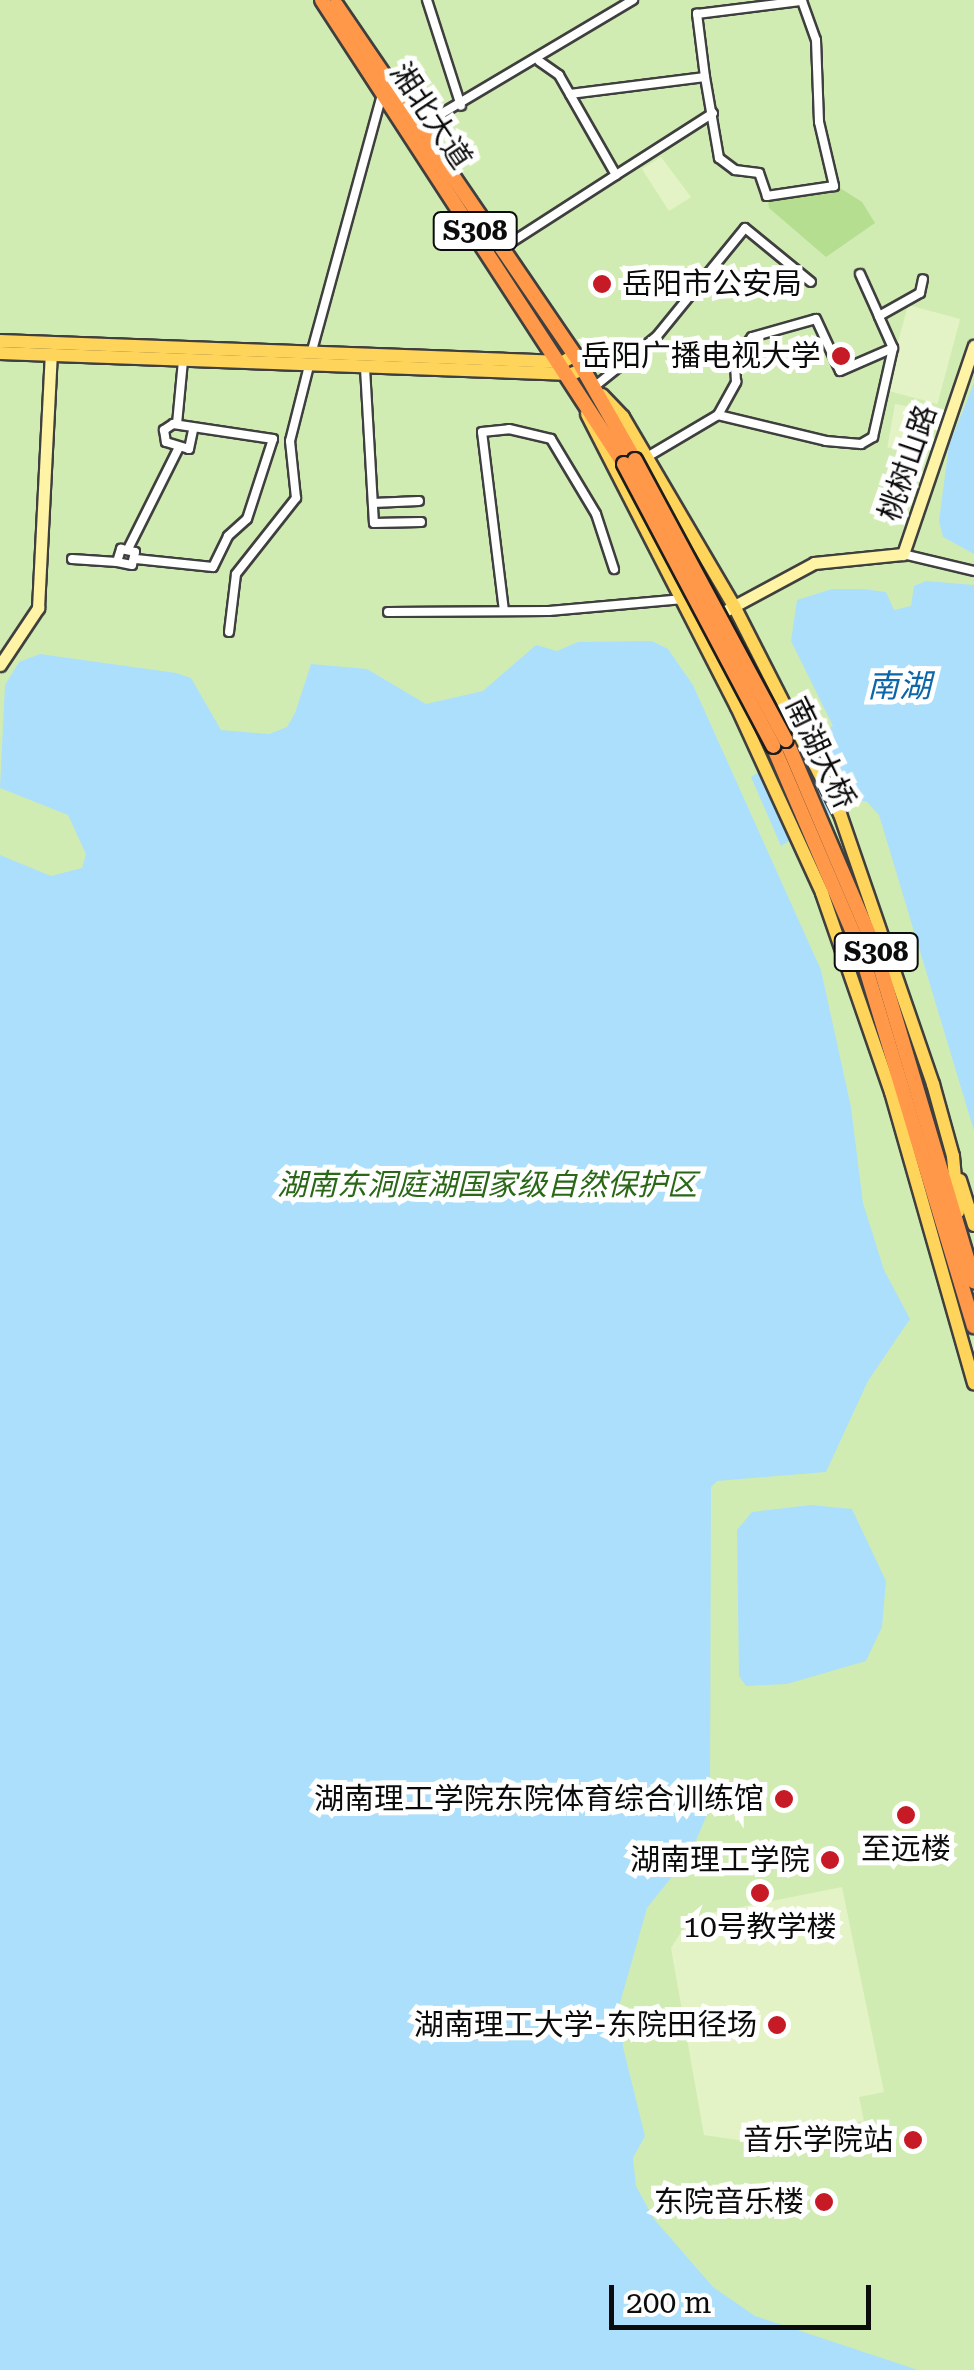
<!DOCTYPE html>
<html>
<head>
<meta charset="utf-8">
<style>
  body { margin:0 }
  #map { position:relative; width:974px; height:2370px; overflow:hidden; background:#fffbeb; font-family:"Roboto Serif","Noto Sans SC",serif }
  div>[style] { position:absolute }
  .green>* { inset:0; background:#d1ecb2; transform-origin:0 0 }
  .forest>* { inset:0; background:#b5de90 }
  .pitch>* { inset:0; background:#e4f3c5; transform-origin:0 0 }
  .water>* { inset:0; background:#acdffb }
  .roads { filter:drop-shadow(2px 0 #3f3f3f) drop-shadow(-2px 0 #3f3f3f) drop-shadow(0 2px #3f3f3f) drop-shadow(0 -2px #3f3f3f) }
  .street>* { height:8px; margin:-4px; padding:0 4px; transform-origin:4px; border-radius:4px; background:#fff }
  .secondary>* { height:11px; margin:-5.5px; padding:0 5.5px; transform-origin:5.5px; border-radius:5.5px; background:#fff4a6 }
  .primary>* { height:12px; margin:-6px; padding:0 6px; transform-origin:6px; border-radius:6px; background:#ffd45b }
  .highway>* { height:14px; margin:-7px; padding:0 7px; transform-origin:7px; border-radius:7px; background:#ff9949 }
  .bridges { filter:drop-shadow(2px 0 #1d1d1d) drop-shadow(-2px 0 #1d1d1d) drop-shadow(0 2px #1d1d1d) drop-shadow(0 -2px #1d1d1d) }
  .highway-bridge>* { height:14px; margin:-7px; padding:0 7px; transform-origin:7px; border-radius:7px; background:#ff9949 }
  .dots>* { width:28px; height:28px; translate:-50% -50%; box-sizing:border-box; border:5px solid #fff; border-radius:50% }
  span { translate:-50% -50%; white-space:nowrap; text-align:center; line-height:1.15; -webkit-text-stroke:10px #fff; paint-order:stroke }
  .shield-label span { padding:2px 8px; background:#fff; border:2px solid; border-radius:8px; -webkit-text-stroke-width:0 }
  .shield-label { font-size:28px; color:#0c0c0c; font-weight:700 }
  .street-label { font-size:30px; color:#0c0c0c }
  .poi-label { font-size:30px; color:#0c0c0c }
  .left { translate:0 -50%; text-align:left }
  .right { translate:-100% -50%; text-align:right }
  .park-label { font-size:30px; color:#2a6818; font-style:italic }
  .water-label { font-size:32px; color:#0d66a7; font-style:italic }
  .scale { position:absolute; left:609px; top:2285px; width:262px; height:45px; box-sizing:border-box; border:5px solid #0c0c0c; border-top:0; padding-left:12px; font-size:30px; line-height:35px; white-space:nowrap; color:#0c0c0c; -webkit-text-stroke:8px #fff; paint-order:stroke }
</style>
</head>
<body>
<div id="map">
  <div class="green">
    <i style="left:0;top:0;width:974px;height:2370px"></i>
  </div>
  <div class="forest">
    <i style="clip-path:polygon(840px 188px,862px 202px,875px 223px,826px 257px,769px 208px,768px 200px)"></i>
  </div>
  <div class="pitch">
    <i style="clip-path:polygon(661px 157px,691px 197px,669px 211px,642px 169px)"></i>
    <i style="left:908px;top:305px;width:54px;height:88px;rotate:15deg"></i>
    <i style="left:895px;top:404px;width:40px;height:44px;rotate:10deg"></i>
    <i style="clip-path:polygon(842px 1887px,884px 2092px,859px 2097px,864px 2121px,745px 2141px,704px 2135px,671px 1948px,691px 1917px)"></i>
  </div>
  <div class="water">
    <i style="clip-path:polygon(974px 383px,974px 554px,943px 537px,939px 521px,949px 445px)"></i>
    <i style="clip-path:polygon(926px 581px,974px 585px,974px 1131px,879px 815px,866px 801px,850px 802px,781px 846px,751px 777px,833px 726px,791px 641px,797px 600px,832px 589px,863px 589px,886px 592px,894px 610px,911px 606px,914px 586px)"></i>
    <i style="clip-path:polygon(652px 641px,668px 649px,693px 685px,821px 970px,851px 1107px,863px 1203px,884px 1270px,910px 1319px,868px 1381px,826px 1472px,717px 1481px,711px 1487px,710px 1808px,690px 1854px,647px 1908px,620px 2003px,623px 2047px,645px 2136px,633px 2158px,636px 2186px,654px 2219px,713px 2287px,755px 2316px,918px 2370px,0 2370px,0 855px,51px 876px,82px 868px,86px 854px,68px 815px,0 788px,5px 685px,19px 662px,40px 654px,176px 673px,191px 678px,221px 730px,269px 734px,287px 727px,295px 713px,311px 664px,367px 669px,426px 704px,483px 691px,536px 645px,557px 651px,578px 642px)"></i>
    <i style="clip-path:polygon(811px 1505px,852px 1509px,886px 1581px,882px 1627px,866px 1661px,787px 1684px,746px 1686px,739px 1676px,737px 1530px,752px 1512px)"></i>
  </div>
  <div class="roads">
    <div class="street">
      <i style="left:427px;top:0;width:111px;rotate:72.2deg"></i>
      <i style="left:570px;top:94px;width:136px;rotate:-7.2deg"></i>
      <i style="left:705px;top:77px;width:64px;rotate:-97.2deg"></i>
      <i style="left:697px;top:14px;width:106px;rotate:-7.1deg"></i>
      <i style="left:802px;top:1px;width:41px;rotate:70.3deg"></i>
      <i style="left:816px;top:40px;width:82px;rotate:87.9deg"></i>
      <i style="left:819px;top:122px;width:66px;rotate:76.8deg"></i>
      <i style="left:834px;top:186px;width:68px;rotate:171.5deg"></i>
      <i style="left:767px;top:196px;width:24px;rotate:-109deg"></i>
      <i style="left:759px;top:173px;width:24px;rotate:-173deg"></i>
      <i style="left:735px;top:170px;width:20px;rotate:-143deg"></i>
      <i style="left:719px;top:158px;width:82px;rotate:-99.8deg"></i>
      <i style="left:419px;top:127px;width:249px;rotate:-30.7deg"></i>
      <i style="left:616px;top:175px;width:115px;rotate:-32.6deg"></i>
      <i style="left:501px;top:249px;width:137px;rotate:-32.8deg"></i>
      <i style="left:616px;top:175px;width:115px;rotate:-119.7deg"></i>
      <i style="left:559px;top:75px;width:24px;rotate:-145deg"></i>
      <i style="left:860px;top:274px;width:46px;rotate:65.7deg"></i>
      <i style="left:311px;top:354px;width:270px;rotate:-74.7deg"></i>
      <i style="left:365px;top:368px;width:155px;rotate:86.7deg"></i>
      <i style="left:374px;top:523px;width:47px;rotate:-1.2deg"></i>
      <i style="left:594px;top:387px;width:81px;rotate:-39deg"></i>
      <i style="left:657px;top:336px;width:139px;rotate:-50.8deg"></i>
      <i style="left:745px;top:228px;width:85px;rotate:39.3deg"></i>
      <i style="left:718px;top:415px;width:38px;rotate:-61deg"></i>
      <i style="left:736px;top:382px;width:21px;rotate:-93deg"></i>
      <i style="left:735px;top:361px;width:29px;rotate:-55deg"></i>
      <i style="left:752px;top:337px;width:66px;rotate:-15.7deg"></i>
      <i style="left:816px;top:319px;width:57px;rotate:65.2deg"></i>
      <i style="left:840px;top:371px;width:58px;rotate:-23.5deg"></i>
      <i style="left:177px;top:424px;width:63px;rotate:-84.6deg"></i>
      <i style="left:647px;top:457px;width:82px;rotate:-30.6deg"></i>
      <i style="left:718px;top:415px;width:111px;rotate:13.5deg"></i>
      <i style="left:826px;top:441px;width:35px;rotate:5deg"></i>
      <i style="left:861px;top:444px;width:14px;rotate:-30deg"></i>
      <i style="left:873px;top:437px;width:91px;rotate:-77.3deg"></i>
      <i style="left:893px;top:348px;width:35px;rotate:-114deg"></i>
      <i style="left:879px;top:316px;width:47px;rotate:-29.3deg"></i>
      <i style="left:920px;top:293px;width:14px;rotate:-78deg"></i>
      <i style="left:373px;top:503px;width:46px;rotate:-2.5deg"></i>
      <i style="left:128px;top:549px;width:112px;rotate:-63.4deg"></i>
      <i style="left:903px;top:554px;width:73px;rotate:13.5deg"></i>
      <i style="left:72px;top:559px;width:45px;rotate:3.8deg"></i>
      <i style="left:117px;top:562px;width:14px;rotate:-73deg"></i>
      <i style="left:121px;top:549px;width:14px;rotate:12deg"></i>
      <i style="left:135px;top:552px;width:13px;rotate:103deg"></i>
      <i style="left:132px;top:565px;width:15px;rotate:-169deg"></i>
      <i style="left:136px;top:559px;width:77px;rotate:5.9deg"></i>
      <i style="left:213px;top:567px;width:34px;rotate:-64deg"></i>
      <i style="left:228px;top:536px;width:25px;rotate:-42deg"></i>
      <i style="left:247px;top:519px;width:84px;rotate:-72deg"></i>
      <i style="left:273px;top:439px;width:101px;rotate:-171.5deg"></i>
      <i style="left:173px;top:424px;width:11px;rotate:146deg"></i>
      <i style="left:164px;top:430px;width:12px;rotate:81deg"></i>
      <i style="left:166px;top:442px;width:24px;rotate:17deg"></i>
      <i style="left:189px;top:449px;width:19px;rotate:-78deg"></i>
      <i style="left:504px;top:611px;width:180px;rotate:-97deg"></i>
      <i style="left:482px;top:432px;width:27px;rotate:-6deg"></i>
      <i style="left:509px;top:429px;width:43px;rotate:13.4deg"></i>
      <i style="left:551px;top:439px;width:87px;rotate:59deg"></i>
      <i style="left:596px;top:514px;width:58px;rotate:71.9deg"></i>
      <i style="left:388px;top:612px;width:161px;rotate:-0.4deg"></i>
      <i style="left:549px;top:611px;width:135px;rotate:-5.1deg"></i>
      <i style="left:229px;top:632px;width:58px;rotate:-83.1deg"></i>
      <i style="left:236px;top:574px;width:97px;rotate:-51.7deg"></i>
      <i style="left:296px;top:498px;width:57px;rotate:-96deg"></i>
      <i style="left:290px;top:441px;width:77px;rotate:-75.8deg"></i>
    </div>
    <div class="secondary">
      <i style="left:712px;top:618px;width:116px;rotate:-28.3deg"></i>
      <i style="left:814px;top:563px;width:89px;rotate:-5.8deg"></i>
      <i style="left:903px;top:554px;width:220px;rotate:-71.2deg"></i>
      <i style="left:0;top:665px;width:69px;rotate:-56.3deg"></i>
      <i style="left:38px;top:608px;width:253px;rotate:-87.1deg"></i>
    </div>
    <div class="primary">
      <i style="left:0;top:341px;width:563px;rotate:2.14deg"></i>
      <i style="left:563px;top:362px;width:14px;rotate:-30deg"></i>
      <i style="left:0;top:353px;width:571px;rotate:2.11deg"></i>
      <i style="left:571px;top:374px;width:14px;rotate:-21deg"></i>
      <i style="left:602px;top:395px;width:30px;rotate:46deg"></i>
      <i style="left:623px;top:417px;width:219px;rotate:59.6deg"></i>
      <i style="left:734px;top:606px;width:233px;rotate:63deg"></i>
      <i style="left:840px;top:814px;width:286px;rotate:71deg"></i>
      <i style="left:933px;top:1084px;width:75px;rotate:74.5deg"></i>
      <i style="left:953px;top:1156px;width:56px;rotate:84.9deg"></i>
      <i style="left:587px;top:414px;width:329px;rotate:62.9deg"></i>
      <i style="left:737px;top:707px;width:205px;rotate:65.4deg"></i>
      <i style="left:822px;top:893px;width:211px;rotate:70.9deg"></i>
      <i style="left:891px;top:1092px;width:303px;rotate:74.1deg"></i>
      <i style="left:960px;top:1180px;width:47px;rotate:72.7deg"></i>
    </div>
    <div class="highway">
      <i style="left:322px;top:0;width:554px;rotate:56.94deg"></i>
      <i style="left:336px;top:5px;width:424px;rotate:55.7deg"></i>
      <i style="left:575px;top:355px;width:121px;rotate:60.3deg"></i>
      <i style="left:786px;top:740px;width:224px;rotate:66.9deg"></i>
      <i style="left:874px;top:946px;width:350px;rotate:73.4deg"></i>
      <i style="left:773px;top:746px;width:221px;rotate:66.8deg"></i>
      <i style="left:860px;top:949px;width:394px;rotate:73.2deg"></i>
    </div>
  </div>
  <div class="bridges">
    <div class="highway-bridge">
      <i style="left:635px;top:460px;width:318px;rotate:61.7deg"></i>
      <i style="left:624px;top:464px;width:319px;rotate:62.1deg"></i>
    </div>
  </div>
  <div class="dots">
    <i style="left:602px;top:284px;background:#c61a26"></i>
    <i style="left:841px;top:356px;background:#c61a26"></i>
    <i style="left:784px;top:1799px;background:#c61a26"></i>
    <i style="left:906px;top:1815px;background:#c61a26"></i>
    <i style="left:830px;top:1860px;background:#c61a26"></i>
    <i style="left:760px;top:1893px;background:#c61a26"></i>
    <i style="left:777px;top:2025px;background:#c61a26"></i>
    <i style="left:913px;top:2140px;background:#c61a26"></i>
    <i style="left:824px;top:2202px;background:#c61a26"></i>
  </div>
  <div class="shield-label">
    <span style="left:475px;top:231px">S308</span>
    <span style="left:876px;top:952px">S308</span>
  </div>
  <div class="street-label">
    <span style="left:431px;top:116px;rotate:56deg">湘北大道</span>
    <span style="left:908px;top:463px;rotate:-71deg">桃树山路</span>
    <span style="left:820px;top:753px;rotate:64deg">南湖大桥</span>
  </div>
  <div class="poi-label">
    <span class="left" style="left:622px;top:284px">岳阳市公安局</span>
    <span class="right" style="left:821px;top:356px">岳阳广播电视大学</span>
    <span class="right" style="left:764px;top:1799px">湖南理工学院东院体育综合训练馆</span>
    <span style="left:906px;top:1849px">至远楼</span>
    <span class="right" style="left:810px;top:1860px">湖南理工学院</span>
    <span style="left:760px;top:1927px">10号教学楼</span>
    <span class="right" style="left:757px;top:2025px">湖南理工大学-东院田径场</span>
    <span class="right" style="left:893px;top:2140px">音乐学院站</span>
    <span class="right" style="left:804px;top:2202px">东院音乐楼</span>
  </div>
  <div class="park-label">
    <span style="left:487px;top:1185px">湖南东洞庭湖国家级自然保护区</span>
  </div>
  <div class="water-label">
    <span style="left:899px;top:686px">南湖</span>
  </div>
  <div class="scale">200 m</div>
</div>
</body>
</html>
